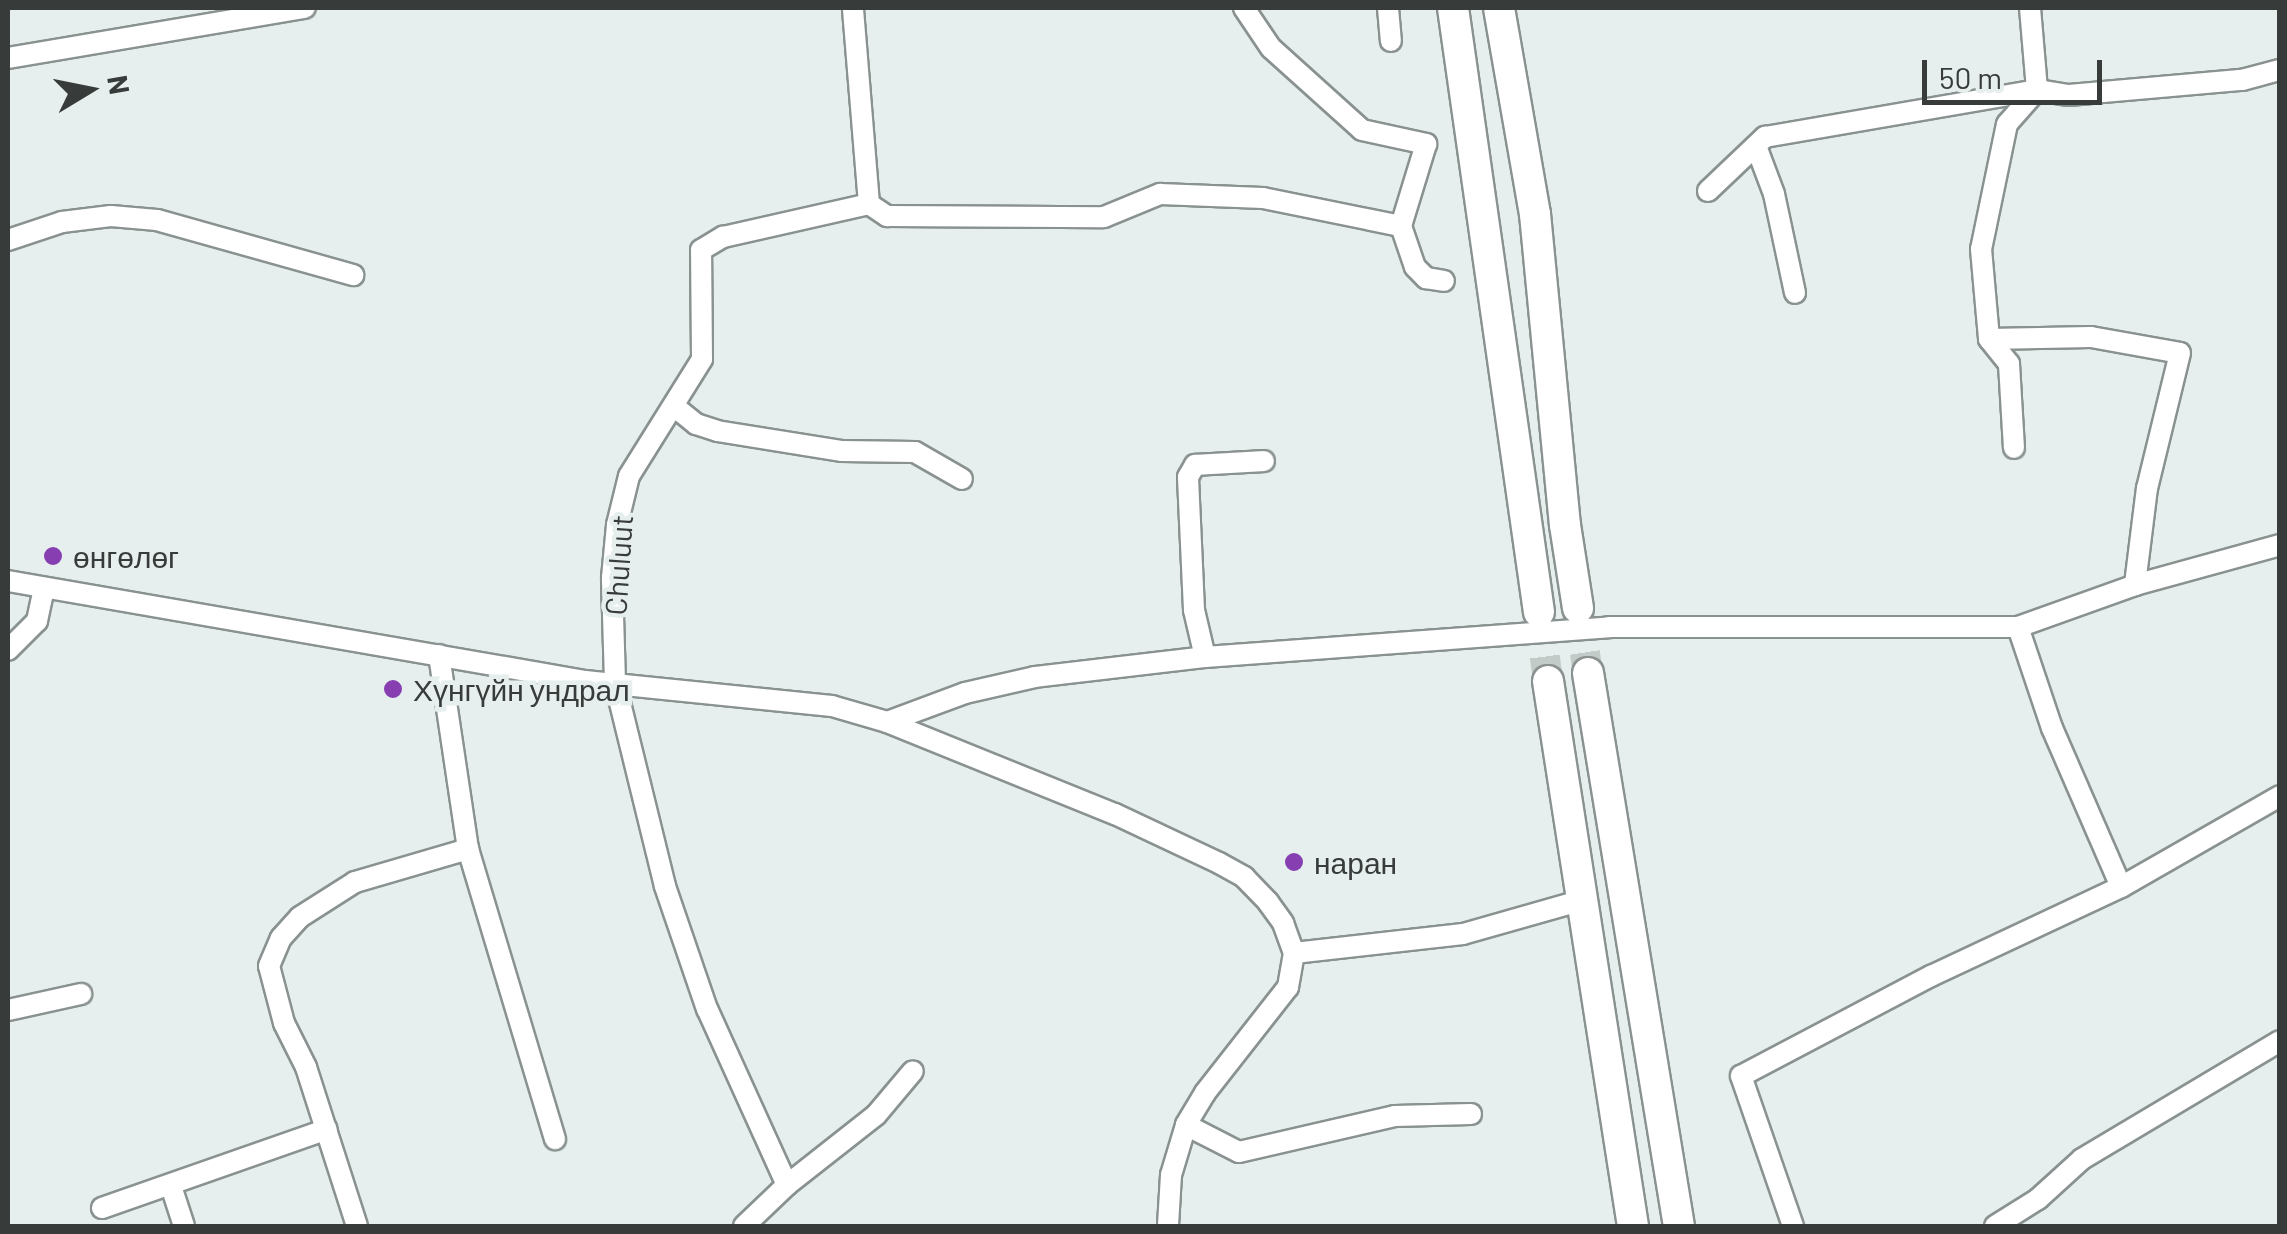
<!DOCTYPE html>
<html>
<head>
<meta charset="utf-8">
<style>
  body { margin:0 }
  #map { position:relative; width:2287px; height:1234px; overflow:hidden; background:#e6efed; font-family:Barlow,sans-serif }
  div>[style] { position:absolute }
  .secondary-tunnel>* { height:30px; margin-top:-15px; transform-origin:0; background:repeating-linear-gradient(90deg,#c3cbc9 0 30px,transparent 0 45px) }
  .roads { filter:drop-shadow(2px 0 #899290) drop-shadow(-2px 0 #899290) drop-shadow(0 2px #899290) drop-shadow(0 -2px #899290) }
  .street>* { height:20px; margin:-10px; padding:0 10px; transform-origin:10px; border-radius:10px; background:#fff }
  .secondary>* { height:30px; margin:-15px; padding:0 15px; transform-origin:15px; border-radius:15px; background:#fff }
  .dots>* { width:28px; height:28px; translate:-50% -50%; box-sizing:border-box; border:5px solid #e6efed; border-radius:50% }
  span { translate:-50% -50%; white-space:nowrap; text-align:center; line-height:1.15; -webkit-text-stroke:9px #e6efed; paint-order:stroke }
  .poi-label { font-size:30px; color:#373b3a }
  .left { translate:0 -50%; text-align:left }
  .street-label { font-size:30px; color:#373b3a }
  .frame { position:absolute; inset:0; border:10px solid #373b3a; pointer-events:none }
  .north { position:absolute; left:40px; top:40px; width:100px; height:100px; -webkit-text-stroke:8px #e6efed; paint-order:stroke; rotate:80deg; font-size:28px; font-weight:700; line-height:40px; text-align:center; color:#373b3a }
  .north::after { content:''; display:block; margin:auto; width:35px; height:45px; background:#373b3a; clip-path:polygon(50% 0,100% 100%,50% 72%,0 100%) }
  .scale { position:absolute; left:1922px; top:60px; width:180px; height:45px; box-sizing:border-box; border:5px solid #373b3a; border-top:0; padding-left:12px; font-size:30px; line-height:35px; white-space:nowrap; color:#373b3a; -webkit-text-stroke:8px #e6efed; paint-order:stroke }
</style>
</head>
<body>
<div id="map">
  <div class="secondary-tunnel">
    <i style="left:1578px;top:608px;width:66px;rotate:81.3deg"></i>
    <i style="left:1539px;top:612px;width:70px;rotate:82.6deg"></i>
  </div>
  <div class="roads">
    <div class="street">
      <i style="left:1244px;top:8px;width:48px;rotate:56deg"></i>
      <i style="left:1271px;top:48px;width:122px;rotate:42deg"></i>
      <i style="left:1362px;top:130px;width:66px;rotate:12.3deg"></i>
      <i style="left:1426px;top:144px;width:86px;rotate:107deg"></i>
      <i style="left:1388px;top:8px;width:33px;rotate:85deg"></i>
      <i style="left:2030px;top:8px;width:82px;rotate:85.1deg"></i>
      <i style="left:2037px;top:90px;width:45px;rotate:131.4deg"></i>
      <i style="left:2007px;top:124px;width:128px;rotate:101.7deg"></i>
      <i style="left:1981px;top:249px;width:90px;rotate:84.9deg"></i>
      <i style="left:1989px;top:339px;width:102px;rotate:-1.1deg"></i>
      <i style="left:2091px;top:337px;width:90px;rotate:10.2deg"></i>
      <i style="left:2180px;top:353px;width:139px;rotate:103.7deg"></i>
      <i style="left:2147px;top:488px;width:98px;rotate:97.1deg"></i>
      <i style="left:8px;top:58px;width:301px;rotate:-9.6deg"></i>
      <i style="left:1756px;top:146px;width:51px;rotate:69.4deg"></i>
      <i style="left:1774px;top:194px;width:101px;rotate:78deg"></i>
      <i style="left:1708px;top:191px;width:79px;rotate:-43.5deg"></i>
      <i style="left:1765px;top:137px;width:276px;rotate:-9.8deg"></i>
      <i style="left:2037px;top:90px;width:32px;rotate:9deg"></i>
      <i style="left:2069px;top:95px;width:174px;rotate:-5deg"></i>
      <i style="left:2242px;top:80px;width:39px;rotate:-15deg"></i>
      <i style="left:869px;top:204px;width:22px;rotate:34deg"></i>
      <i style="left:887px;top:216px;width:217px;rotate:0.3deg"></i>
      <i style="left:1104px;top:217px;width:61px;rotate:-22.3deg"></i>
      <i style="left:1160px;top:194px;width:103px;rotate:2.2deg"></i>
      <i style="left:1263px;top:198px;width:141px;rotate:11.5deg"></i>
      <i style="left:1401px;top:226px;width:43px;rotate:71.1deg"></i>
      <i style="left:1415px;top:267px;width:16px;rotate:45deg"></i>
      <i style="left:1426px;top:278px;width:18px;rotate:9deg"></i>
      <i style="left:8px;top:240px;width:57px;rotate:-18.4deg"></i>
      <i style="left:62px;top:222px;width:49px;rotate:-7deg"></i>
      <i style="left:111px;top:216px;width:46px;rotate:5deg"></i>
      <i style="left:157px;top:220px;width:204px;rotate:15.7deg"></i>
      <i style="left:1989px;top:339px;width:32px;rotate:51deg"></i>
      <i style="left:2009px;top:364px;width:84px;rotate:86.6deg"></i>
      <i style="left:675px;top:407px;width:27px;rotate:39deg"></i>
      <i style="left:696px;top:424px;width:22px;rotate:18deg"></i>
      <i style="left:717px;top:431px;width:127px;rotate:9.1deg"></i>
      <i style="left:842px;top:451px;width:73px;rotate:0.8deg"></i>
      <i style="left:915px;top:452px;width:54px;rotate:29.9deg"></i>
      <i style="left:8px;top:581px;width:586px;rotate:9.83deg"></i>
      <i style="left:585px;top:681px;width:248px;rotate:5.8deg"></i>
      <i style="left:832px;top:706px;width:57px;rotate:16.2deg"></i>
      <i style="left:887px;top:722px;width:246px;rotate:22deg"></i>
      <i style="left:1115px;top:814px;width:115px;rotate:25.2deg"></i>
      <i style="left:1219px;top:863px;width:29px;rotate:29deg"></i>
      <i style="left:1244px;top:877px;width:35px;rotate:46deg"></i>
      <i style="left:1268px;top:902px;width:26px;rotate:54deg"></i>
      <i style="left:1283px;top:923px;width:32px;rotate:70deg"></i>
      <i style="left:1294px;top:953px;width:35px;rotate:100deg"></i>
      <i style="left:1288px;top:987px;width:135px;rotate:128.1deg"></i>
      <i style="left:1205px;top:1093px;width:37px;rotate:121deg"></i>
      <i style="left:1186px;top:1125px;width:52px;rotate:106.7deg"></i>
      <i style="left:1171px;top:1175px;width:51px;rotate:93.4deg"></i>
      <i style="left:2018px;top:627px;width:107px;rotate:71.4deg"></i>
      <i style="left:2052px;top:728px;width:173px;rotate:66.5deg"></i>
      <i style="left:8px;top:650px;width:41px;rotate:-45deg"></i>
      <i style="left:37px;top:621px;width:34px;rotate:-78deg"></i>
      <i style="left:439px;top:655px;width:196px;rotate:81.5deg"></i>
      <i style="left:468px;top:849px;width:303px;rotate:73.3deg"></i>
      <i style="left:1205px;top:657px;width:48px;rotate:-103.2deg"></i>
      <i style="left:1194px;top:610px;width:133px;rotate:-92.6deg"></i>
      <i style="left:1188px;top:477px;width:14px;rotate:-60deg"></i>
      <i style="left:1195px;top:465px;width:69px;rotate:-3.3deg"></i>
      <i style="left:887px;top:722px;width:83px;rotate:-20.4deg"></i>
      <i style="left:965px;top:693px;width:72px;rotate:-12.9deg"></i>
      <i style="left:1035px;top:677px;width:171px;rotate:-6.7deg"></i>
      <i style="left:1205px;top:657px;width:405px;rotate:-4.2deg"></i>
      <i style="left:1609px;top:627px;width:409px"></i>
      <i style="left:2018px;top:627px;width:124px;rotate:-19.7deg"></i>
      <i style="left:2135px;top:585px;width:150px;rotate:-15.4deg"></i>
      <i style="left:1294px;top:953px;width:170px;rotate:-6.4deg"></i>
      <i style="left:1463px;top:934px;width:124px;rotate:-15.9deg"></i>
      <i style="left:8px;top:1010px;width:75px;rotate:-12.4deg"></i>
      <i style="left:1186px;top:1125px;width:59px;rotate:27deg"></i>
      <i style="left:1239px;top:1152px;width:160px;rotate:-13deg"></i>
      <i style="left:1395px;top:1116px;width:76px;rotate:-1.5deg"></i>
      <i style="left:787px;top:1185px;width:193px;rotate:-114.4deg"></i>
      <i style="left:707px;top:1009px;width:130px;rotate:-108.9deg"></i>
      <i style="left:665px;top:886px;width:210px;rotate:-103.8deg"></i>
      <i style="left:615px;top:682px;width:104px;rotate:-91.7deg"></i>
      <i style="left:612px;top:578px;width:53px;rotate:-84.6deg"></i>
      <i style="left:617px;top:525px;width:50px;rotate:-76.2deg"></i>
      <i style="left:629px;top:476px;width:138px;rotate:-58deg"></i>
      <i style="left:702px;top:359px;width:109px;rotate:-90.5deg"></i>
      <i style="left:701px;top:250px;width:26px;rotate:-31deg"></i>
      <i style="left:723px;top:237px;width:150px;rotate:-12.7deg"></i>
      <i style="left:869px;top:204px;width:197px;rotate:-94.7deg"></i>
      <i style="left:171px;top:1186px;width:42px;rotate:72deg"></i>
      <i style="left:102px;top:1208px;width:238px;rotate:-19.3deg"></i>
      <i style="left:357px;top:1226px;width:167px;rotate:-107.8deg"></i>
      <i style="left:306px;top:1067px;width:49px;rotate:-116.6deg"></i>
      <i style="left:284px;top:1023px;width:59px;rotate:-104.7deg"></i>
      <i style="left:269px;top:966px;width:30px;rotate:-67deg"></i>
      <i style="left:281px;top:938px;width:28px;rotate:-48deg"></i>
      <i style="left:300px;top:917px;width:65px;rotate:-32.5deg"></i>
      <i style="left:355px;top:882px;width:118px;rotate:-16.3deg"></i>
      <i style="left:744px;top:1226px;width:59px;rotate:-43.6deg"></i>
      <i style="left:787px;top:1185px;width:113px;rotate:-38.2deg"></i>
      <i style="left:876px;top:1115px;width:57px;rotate:-49.9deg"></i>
      <i style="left:1793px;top:1226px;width:159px;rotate:-109.1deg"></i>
      <i style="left:1741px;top:1076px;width:215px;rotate:-27.8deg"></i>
      <i style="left:1931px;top:976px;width:210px;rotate:-25.1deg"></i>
      <i style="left:2121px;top:887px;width:183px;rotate:-29.8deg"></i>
      <i style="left:1995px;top:1226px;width:51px;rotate:-32.1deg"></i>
      <i style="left:2038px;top:1199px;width:59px;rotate:-42.3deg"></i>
      <i style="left:2082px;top:1159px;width:230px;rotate:-30.8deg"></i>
    </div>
    <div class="secondary">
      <i style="left:1453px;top:8px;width:610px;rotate:81.9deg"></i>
      <i style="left:1499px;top:8px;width:209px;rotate:80.1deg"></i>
      <i style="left:1535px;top:214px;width:312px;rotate:84.5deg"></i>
      <i style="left:1565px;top:525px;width:84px;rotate:81.1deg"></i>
      <i style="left:1588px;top:673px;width:560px;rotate:80.66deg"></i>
      <i style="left:1548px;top:681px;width:552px;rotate:81.14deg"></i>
    </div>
  </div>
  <div class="dots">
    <i style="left:53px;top:556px;background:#863eb1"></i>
    <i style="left:393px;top:689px;background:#863eb1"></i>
    <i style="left:1294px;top:862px;background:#863eb1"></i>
  </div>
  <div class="poi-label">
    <span class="left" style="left:73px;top:556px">өнгөлөг</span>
    <span class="left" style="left:413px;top:689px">Хүнгүйн ундрал</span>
    <span class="left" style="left:1314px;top:862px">наран</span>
  </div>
  <div class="street-label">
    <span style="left:618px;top:565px;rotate:-86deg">Chuluut</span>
  </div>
  <div class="frame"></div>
  <div class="north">N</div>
  <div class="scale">50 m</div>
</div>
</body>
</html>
